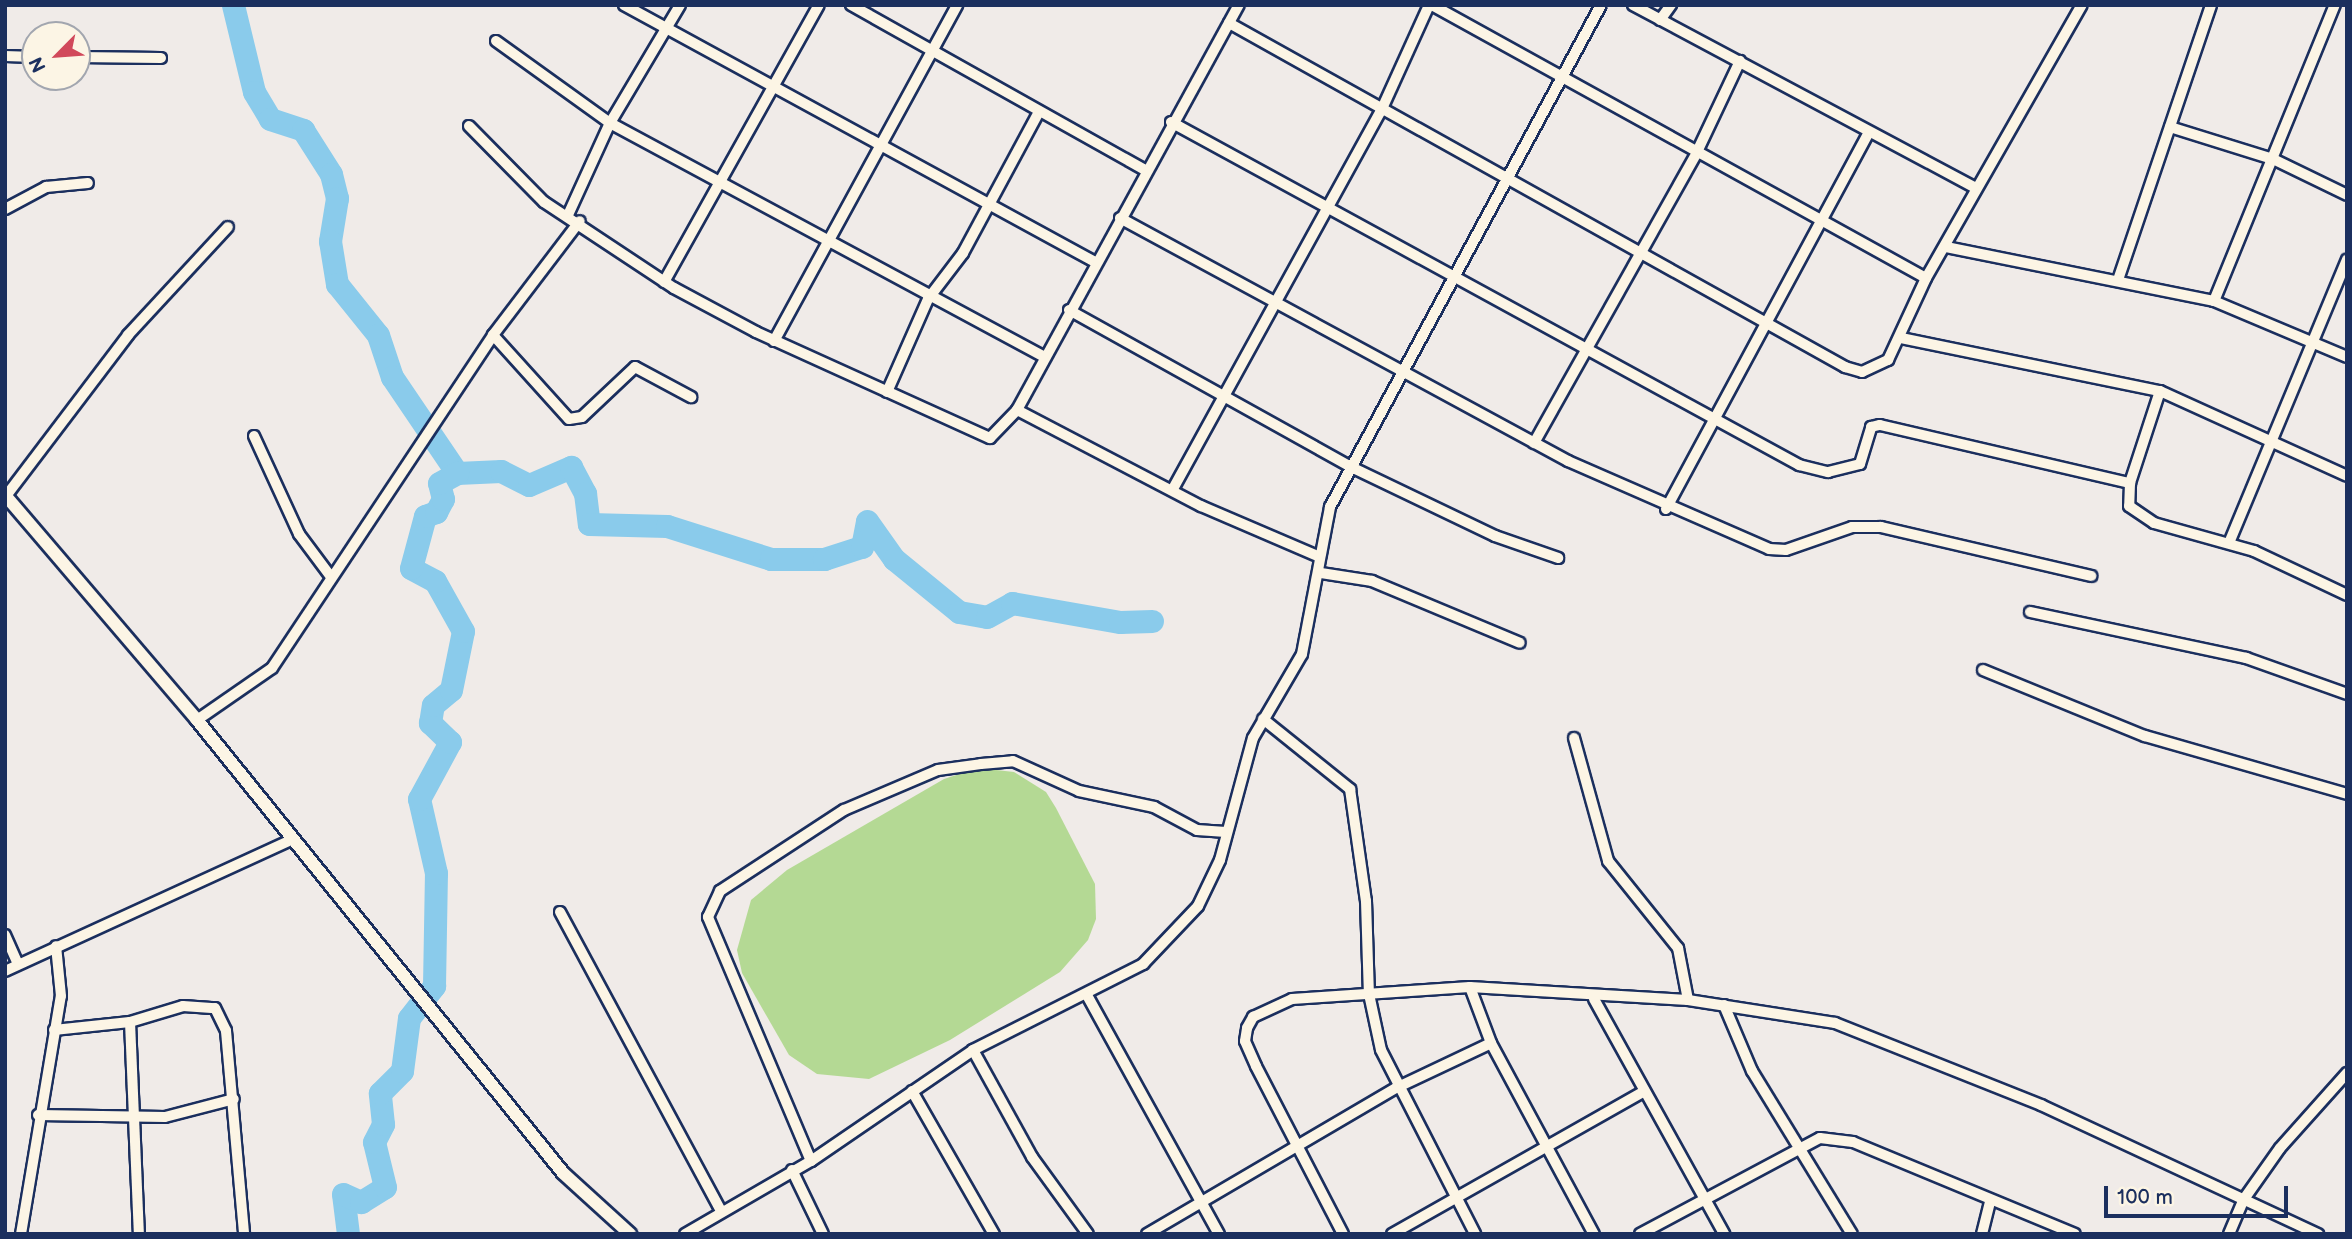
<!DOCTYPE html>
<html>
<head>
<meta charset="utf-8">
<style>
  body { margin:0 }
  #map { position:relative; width:2352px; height:1239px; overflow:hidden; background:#f0ebe8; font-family:"Balsamiq Sans",sans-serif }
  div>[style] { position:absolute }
  .green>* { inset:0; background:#b4d994 }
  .river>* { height:23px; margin:-11.5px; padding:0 11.5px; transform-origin:11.5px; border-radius:11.5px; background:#8acbeb }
  .roads { filter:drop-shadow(2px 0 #1b2f5e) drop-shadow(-2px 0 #1b2f5e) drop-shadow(0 2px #1b2f5e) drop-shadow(0 -2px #1b2f5e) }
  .minor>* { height:10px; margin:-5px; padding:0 5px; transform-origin:5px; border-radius:5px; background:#fcf5e5 }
  .tertiary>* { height:12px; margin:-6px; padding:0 6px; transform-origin:6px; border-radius:6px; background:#fcf5e5 }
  span { translate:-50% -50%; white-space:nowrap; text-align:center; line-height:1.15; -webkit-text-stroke:5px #fcf5e5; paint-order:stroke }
  .frame { position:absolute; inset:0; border:7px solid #1b2f5e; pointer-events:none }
  .north { position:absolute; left:21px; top:21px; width:70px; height:70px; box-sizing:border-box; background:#fcf5e5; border:2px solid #a2a6af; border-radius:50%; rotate:245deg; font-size:19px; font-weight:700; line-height:28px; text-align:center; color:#1b2f5e }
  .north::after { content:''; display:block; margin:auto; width:24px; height:32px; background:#d1495b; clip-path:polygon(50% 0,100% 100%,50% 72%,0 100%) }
  .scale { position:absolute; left:2104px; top:1186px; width:184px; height:32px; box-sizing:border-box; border:4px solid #1b2f5e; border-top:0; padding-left:9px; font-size:21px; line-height:24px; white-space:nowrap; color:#1b2f5e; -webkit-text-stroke:5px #fcf5e5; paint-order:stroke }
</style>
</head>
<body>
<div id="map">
  <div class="green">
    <i style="clip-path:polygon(978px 768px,1014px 772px,1046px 792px,1056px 808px,1095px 884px,1096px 919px,1088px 940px,1060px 972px,950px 1040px,869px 1079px,817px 1074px,789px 1055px,742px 973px,737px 950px,751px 900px,787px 870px,944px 779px)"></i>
  </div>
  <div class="river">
    <i style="left:233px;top:5px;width:89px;rotate:76.4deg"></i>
    <i style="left:254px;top:92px;width:31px;rotate:59deg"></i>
    <i style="left:270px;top:119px;width:35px;rotate:18deg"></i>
    <i style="left:303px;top:130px;width:52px;rotate:57.5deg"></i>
    <i style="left:331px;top:174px;width:25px;rotate:76deg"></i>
    <i style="left:337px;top:198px;width:44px;rotate:99.2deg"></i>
    <i style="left:330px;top:241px;width:44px;rotate:80.8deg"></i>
    <i style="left:337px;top:284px;width:65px;rotate:51.2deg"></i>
    <i style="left:378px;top:335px;width:44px;rotate:71.6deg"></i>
    <i style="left:392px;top:377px;width:116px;rotate:55.9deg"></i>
    <i style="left:457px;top:473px;width:44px;rotate:-2.6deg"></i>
    <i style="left:501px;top:471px;width:31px;rotate:27deg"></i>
    <i style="left:529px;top:485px;width:46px;rotate:-23.2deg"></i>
    <i style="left:571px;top:467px;width:30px;rotate:62deg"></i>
    <i style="left:585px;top:493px;width:31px;rotate:83deg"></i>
    <i style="left:589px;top:524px;width:78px;rotate:1.5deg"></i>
    <i style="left:667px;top:526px;width:109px;rotate:17.6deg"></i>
    <i style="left:771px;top:559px;width:53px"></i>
    <i style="left:824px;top:559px;width:40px;rotate:-18deg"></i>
    <i style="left:862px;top:547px;width:26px;rotate:-79deg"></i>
    <i style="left:867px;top:521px;width:47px;rotate:54.6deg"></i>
    <i style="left:894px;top:559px;width:84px;rotate:39.2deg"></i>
    <i style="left:959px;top:612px;width:28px;rotate:10deg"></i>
    <i style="left:987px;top:617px;width:29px;rotate:-29deg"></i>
    <i style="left:1012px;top:603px;width:110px;rotate:10deg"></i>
    <i style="left:1120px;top:622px;width:32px;rotate:-2deg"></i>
    <i style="left:348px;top:1234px;width:40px;rotate:-97.1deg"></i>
    <i style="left:343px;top:1194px;width:20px;rotate:24deg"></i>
    <i style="left:361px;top:1202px;width:28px;rotate:-32deg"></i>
    <i style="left:385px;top:1187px;width:46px;rotate:-103.7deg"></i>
    <i style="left:374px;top:1142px;width:20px;rotate:-63deg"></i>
    <i style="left:383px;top:1124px;width:31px;rotate:-96deg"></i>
    <i style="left:380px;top:1093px;width:31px;rotate:-45deg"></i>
    <i style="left:402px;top:1071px;width:53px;rotate:-82.5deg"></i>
    <i style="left:409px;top:1018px;width:41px;rotate:-52deg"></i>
    <i style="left:434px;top:986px;width:113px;rotate:-89deg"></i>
    <i style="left:436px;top:873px;width:76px;rotate:-102.9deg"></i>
    <i style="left:419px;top:799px;width:65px;rotate:-61.5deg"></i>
    <i style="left:450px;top:742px;width:28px;rotate:-136deg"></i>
    <i style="left:430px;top:723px;width:18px;rotate:-81deg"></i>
    <i style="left:433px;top:705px;width:23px;rotate:-40deg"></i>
    <i style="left:451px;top:690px;width:60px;rotate:-78.5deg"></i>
    <i style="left:463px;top:631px;width:57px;rotate:-119.2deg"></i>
    <i style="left:435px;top:581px;width:27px;rotate:-152deg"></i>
    <i style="left:411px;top:568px;width:54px;rotate:-74.9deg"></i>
    <i style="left:425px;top:516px;width:12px;rotate:-20deg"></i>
    <i style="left:436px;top:512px;width:15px;rotate:-62deg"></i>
    <i style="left:443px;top:499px;width:16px;rotate:-104deg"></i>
    <i style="left:439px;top:483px;width:21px;rotate:-29deg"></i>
  </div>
  <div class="roads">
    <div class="minor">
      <i style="left:624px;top:5px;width:537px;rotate:28.62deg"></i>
      <i style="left:851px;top:5px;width:337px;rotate:29.3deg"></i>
      <i style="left:1432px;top:5px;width:564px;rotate:28.93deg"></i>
      <i style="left:1926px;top:278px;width:314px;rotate:-60.3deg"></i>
      <i style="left:1633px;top:5px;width:387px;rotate:28.1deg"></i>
      <i style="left:1660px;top:20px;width:19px;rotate:-54deg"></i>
      <i style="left:1229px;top:23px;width:706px;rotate:29.18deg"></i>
      <i style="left:1845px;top:367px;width:18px;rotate:16deg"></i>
      <i style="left:1862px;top:372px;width:29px;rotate:-25deg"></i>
      <i style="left:1888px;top:360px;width:90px;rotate:-65.1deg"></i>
      <i style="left:496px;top:41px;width:140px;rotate:35.7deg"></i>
      <i style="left:610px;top:123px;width:492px;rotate:28.3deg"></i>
      <i style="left:5px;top:56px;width:30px;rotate:2deg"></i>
      <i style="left:77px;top:57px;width:84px;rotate:0.7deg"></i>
      <i style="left:1171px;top:122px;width:716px;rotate:28.64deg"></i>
      <i style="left:1799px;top:465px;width:30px;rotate:14deg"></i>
      <i style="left:1828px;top:472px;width:33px;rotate:-14deg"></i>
      <i style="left:1860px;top:464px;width:39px;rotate:-73deg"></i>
      <i style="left:1871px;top:427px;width:9px;rotate:-13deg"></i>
      <i style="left:1880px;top:425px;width:257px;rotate:13.1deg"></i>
      <i style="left:469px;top:126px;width:107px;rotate:45.4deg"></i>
      <i style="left:544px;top:202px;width:156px;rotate:33.5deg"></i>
      <i style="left:674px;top:288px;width:93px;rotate:28.2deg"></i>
      <i style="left:756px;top:332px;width:257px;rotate:24.4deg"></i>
      <i style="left:990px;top:438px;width:39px;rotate:-46deg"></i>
      <i style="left:1017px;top:410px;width:462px;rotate:-61.3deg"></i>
      <i style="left:2170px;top:127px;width:108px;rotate:17.3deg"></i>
      <i style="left:2273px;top:159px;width:82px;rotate:25.9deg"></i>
      <i style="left:5px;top:209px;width:47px;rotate:-28.2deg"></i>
      <i style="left:46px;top:187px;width:42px;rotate:-5.4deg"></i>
      <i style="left:568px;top:215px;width:101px;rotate:-65.5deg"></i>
      <i style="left:610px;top:123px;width:137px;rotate:-59.3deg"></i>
      <i style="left:1120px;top:218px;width:510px;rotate:28.48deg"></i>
      <i style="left:1568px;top:461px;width:219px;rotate:23.6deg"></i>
      <i style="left:1769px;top:549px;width:17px;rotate:3deg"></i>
      <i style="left:1786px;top:550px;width:70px;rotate:-19.2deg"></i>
      <i style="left:1852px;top:527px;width:29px"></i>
      <i style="left:1881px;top:527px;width:216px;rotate:13.1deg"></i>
      <i style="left:1946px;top:247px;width:273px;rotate:11.4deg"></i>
      <i style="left:2214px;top:301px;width:144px;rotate:22.8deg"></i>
      <i style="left:2118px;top:280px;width:290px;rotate:-71.3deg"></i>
      <i style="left:664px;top:282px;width:317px;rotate:-60.8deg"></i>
      <i style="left:2214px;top:301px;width:320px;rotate:-67.8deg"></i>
      <i style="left:1069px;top:310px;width:321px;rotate:29.1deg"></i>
      <i style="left:1349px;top:466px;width:162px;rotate:25.6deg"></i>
      <i style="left:1495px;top:536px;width:67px;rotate:19.2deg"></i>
      <i style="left:493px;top:335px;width:113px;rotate:47.9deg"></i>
      <i style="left:569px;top:419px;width:13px;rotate:-9deg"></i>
      <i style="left:582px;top:417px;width:73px;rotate:-43.3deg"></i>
      <i style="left:635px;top:367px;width:64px;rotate:28.2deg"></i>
      <i style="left:1901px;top:338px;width:264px;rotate:11.6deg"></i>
      <i style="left:2160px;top:391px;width:205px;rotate:24.4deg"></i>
      <i style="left:774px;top:341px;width:383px;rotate:-61.4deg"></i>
      <i style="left:2160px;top:391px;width:97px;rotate:108.1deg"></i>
      <i style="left:2130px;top:483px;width:23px;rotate:92deg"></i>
      <i style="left:2129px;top:506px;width:30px;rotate:34deg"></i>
      <i style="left:2154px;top:523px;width:104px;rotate:15.6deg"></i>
      <i style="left:2254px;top:551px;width:103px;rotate:25.3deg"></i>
      <i style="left:887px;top:392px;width:102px;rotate:-66.2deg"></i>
      <i style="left:928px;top:299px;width:58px;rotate:-52.7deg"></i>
      <i style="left:963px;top:253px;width:158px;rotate:-61.7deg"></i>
      <i style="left:1017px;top:410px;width:208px;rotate:27.6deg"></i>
      <i style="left:1201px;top:506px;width:129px;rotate:23.2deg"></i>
      <i style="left:254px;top:436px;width:108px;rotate:65.3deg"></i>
      <i style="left:299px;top:534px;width:54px;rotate:53.3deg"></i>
      <i style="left:1534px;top:443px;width:331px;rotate:-60.7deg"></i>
      <i style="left:1696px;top:154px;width:103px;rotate:-64.7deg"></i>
      <i style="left:1174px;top:487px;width:429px;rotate:-61.2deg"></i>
      <i style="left:1381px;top:111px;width:116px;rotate:-65.6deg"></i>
      <i style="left:6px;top:496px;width:202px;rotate:-52.8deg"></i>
      <i style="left:128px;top:335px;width:147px;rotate:-47.2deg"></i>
      <i style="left:1666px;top:509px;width:425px;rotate:-61.7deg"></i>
      <i style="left:2229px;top:543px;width:307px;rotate:-67.4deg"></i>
      <i style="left:1321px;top:573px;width:52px;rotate:8.9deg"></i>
      <i style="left:1372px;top:581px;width:160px;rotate:22.7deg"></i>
      <i style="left:2030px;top:612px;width:221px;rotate:12deg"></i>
      <i style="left:2246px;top:658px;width:107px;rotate:19.6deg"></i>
      <i style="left:1983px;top:670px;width:175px;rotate:22.2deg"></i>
      <i style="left:2145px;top:736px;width:210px;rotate:16deg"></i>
      <i style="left:1263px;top:719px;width:112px;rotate:38.8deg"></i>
      <i style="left:1350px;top:789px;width:113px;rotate:81.9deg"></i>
      <i style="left:1366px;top:901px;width:93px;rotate:88.2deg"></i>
      <i style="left:1369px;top:994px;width:57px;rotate:77.9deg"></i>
      <i style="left:1381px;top:1050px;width:207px;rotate:62.9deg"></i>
      <i style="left:197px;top:720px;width:91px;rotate:-34.7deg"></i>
      <i style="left:272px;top:668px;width:400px;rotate:-56.4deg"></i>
      <i style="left:493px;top:335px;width:143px;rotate:-52.7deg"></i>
      <i style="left:1574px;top:738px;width:128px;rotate:74.5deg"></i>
      <i style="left:1608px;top:861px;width:112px;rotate:51.2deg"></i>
      <i style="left:1678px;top:948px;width:53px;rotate:79.1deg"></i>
      <i style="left:560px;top:912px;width:337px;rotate:61.7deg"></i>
      <i style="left:5px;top:935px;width:32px;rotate:66deg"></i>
      <i style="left:5px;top:971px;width:317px;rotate:-24.6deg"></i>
      <i style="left:1470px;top:987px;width:60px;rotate:69.4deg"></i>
      <i style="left:1491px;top:1043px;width:217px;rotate:61.7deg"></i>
      <i style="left:1088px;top:997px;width:271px;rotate:61.1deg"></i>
      <i style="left:1594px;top:999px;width:269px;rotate:61deg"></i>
      <i style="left:1724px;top:1005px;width:72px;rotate:67deg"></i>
      <i style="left:1752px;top:1071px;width:191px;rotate:58.5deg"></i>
      <i style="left:130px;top:1022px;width:212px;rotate:87.6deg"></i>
      <i style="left:54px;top:1030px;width:76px;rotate:-6deg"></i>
      <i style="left:130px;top:1022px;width:55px;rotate:-16.8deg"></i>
      <i style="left:183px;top:1006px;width:32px;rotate:4deg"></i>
      <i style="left:215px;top:1008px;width:25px;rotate:64deg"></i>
      <i style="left:226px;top:1031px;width:204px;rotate:84.9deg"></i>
      <i style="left:973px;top:1050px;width:122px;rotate:61.1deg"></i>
      <i style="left:1032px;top:1157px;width:95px;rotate:54deg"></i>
      <i style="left:912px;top:1091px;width:165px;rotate:60.2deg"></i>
      <i style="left:38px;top:1115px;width:127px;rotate:0.9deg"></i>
      <i style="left:165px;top:1117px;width:71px;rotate:-14.6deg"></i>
      <i style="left:811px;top:1161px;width:265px;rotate:-112.9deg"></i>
      <i style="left:708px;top:917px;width:29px;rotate:-65deg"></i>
      <i style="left:720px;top:891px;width:148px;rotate:-33.2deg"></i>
      <i style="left:844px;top:810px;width:102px;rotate:-23.1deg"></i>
      <i style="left:938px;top:770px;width:43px;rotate:-7.9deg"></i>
      <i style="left:981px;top:764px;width:32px;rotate:-5deg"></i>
      <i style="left:1013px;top:761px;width:72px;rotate:24.4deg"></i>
      <i style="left:1079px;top:791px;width:77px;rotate:12deg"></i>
      <i style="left:1154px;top:807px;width:49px;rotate:28.1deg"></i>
      <i style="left:1197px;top:830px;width:29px;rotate:4deg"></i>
      <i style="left:792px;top:1170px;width:71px;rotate:64.2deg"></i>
      <i style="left:21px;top:1234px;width:241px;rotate:-80.5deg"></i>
      <i style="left:61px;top:996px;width:50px;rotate:-95.7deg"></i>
      <i style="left:685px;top:1234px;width:146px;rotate:-30.1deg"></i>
      <i style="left:811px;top:1161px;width:196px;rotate:-34.4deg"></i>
      <i style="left:973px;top:1050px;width:191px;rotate:-26.8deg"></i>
      <i style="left:1143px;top:964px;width:80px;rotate:-46.5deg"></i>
      <i style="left:1198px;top:906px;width:51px;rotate:-64.4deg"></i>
      <i style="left:1220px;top:860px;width:126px;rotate:-74.9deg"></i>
      <i style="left:1253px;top:738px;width:97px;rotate:-59.7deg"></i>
      <i style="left:1302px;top:654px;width:150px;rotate:-79.2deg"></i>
      <i style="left:1330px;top:507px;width:570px;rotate:-61.64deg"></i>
      <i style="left:1147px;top:1234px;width:289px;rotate:-30.4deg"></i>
      <i style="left:1396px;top:1088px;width:105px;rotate:-25.3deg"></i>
      <i style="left:1343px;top:1234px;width:189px;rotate:-117.4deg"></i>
      <i style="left:1256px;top:1066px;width:27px;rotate:-114deg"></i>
      <i style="left:1245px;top:1041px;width:13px;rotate:-81deg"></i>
      <i style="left:1247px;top:1028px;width:13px;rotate:-61deg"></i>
      <i style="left:1253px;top:1017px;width:43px;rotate:-24.8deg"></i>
      <i style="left:1292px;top:999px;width:178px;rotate:-3.9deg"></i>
      <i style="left:1470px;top:987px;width:218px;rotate:3.4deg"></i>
      <i style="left:1688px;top:1000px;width:149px;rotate:8.9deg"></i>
      <i style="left:1835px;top:1023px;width:222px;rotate:21.7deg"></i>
      <i style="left:2041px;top:1105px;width:306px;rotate:25deg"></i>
      <i style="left:1392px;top:1234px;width:288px;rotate:-29.5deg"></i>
      <i style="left:1640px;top:1234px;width:204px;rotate:-28.1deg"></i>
      <i style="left:1820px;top:1138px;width:33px;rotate:7deg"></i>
      <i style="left:1853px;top:1142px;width:240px;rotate:22.5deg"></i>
      <i style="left:1982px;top:1234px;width:34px;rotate:-76deg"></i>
      <i style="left:2229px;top:1234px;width:38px;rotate:-67deg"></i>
      <i style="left:2244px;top:1199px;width:62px;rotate:-54.8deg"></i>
      <i style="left:2280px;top:1148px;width:101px;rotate:-48.2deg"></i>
    </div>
    <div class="tertiary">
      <i style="left:5px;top:495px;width:296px;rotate:49.5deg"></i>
      <i style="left:197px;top:720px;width:582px;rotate:51.06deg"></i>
      <i style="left:563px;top:1173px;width:91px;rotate:42.3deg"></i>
    </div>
  </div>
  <div class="frame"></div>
  <div class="north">N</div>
  <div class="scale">100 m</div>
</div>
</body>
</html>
